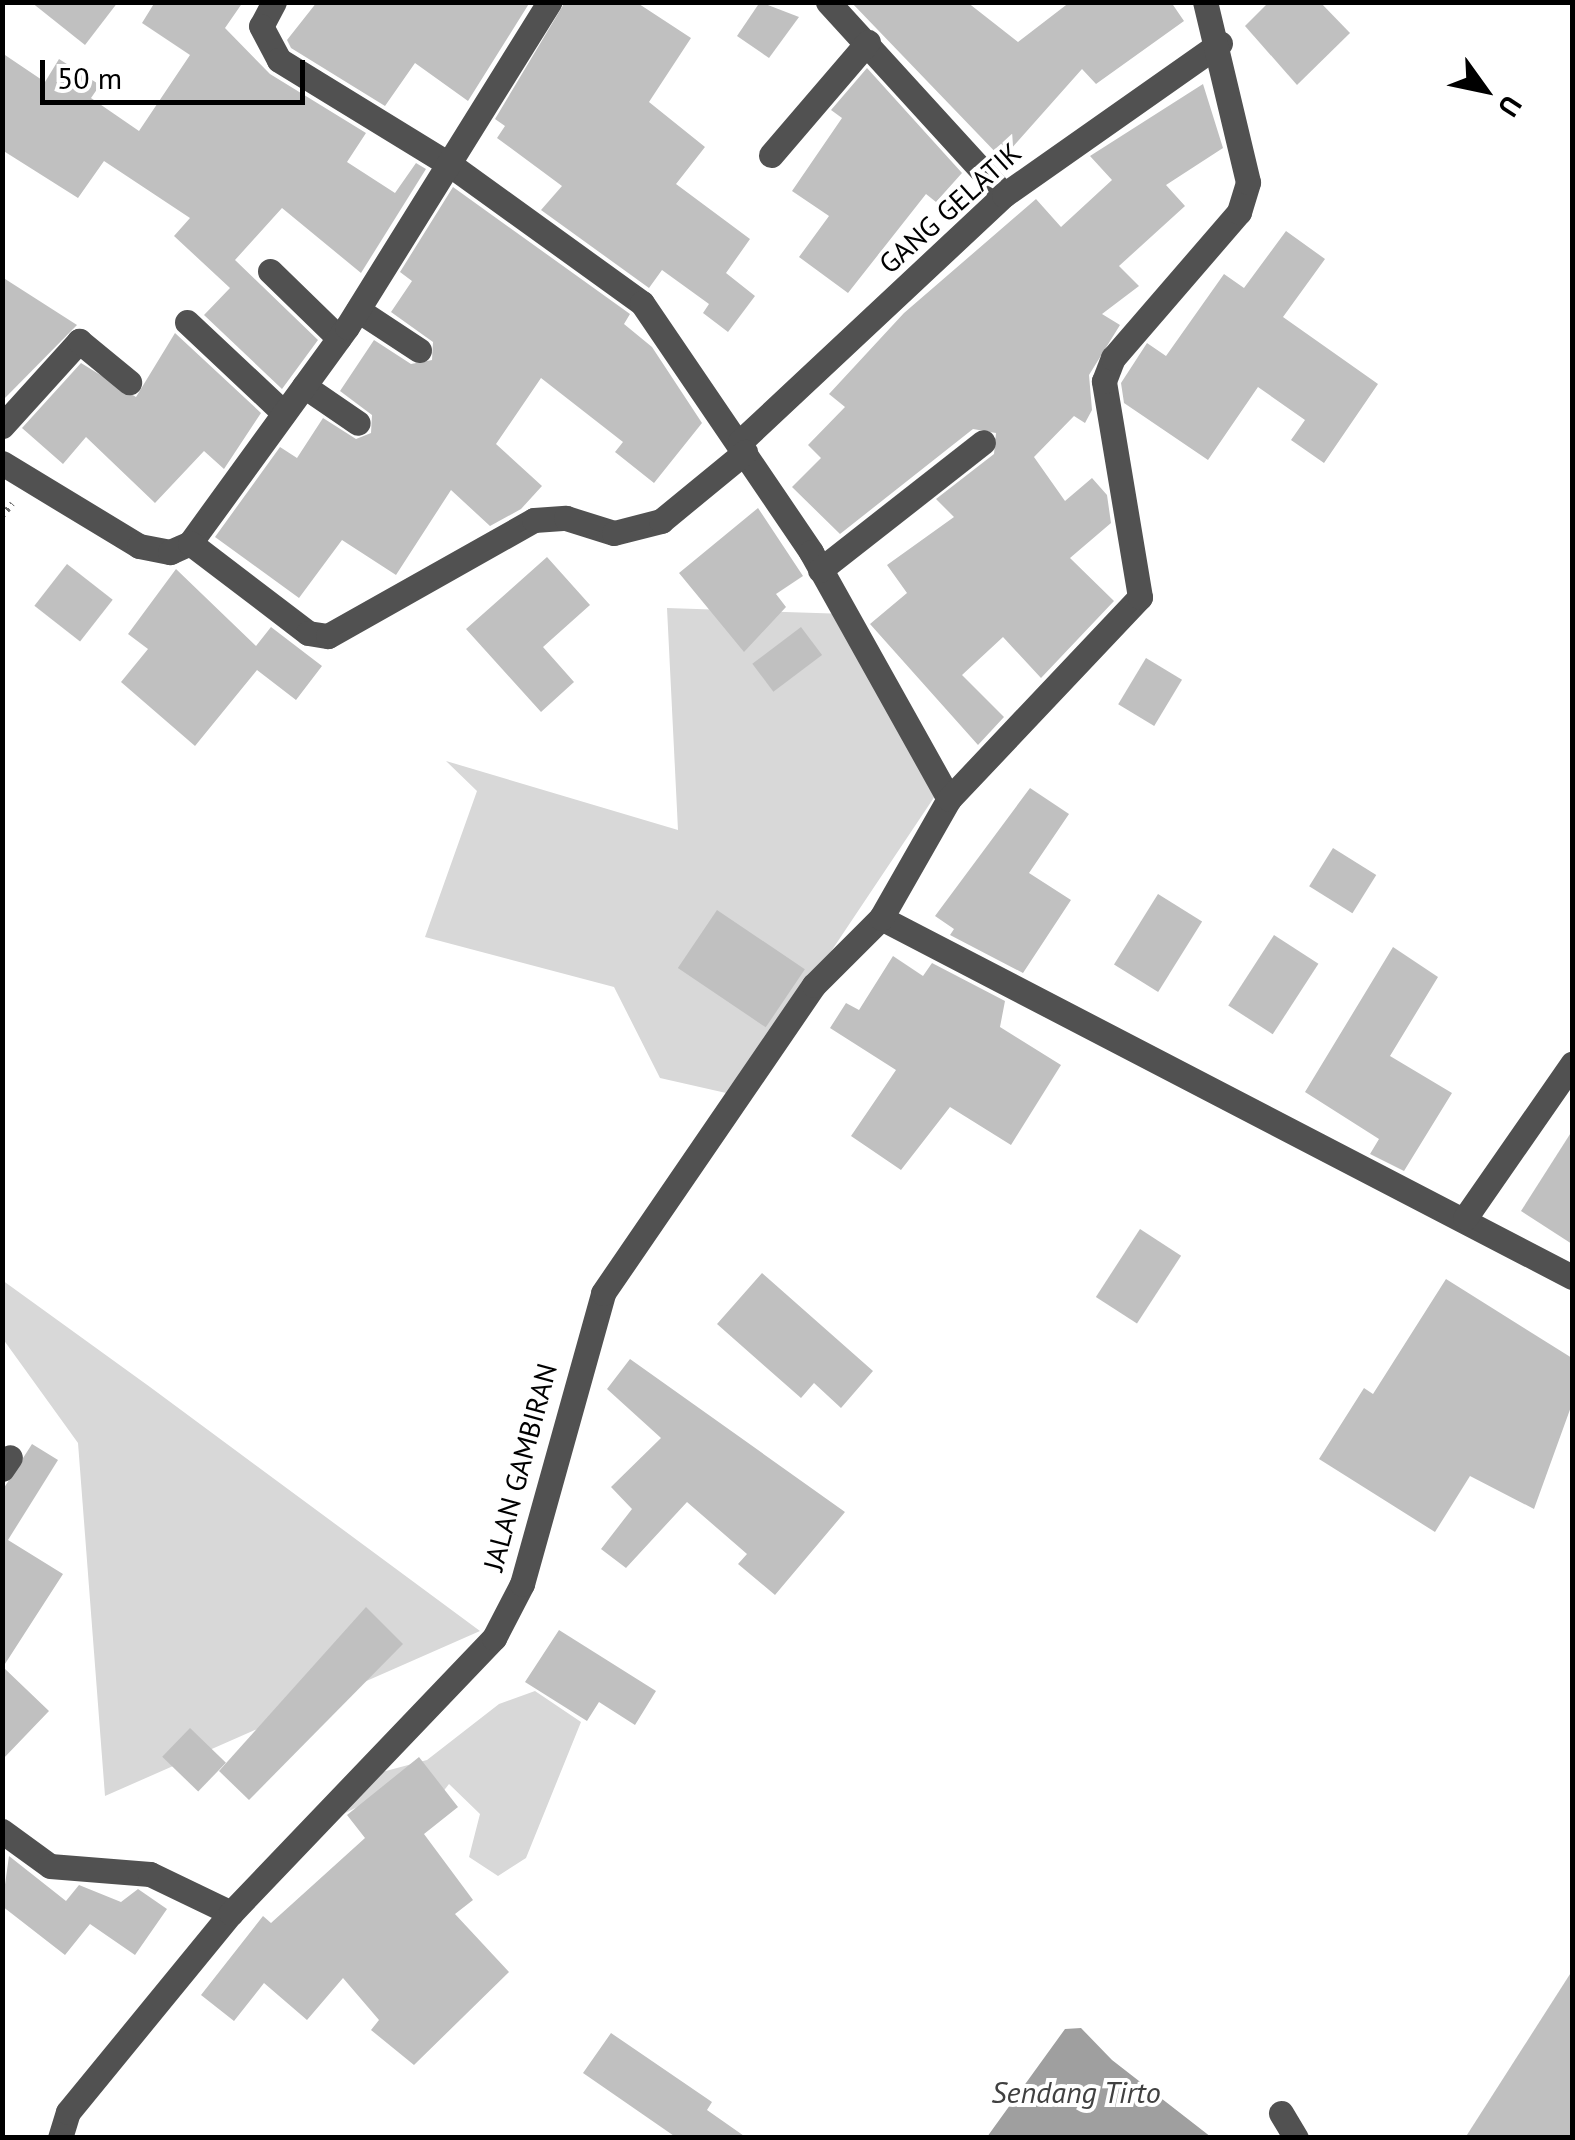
<!DOCTYPE html>
<html>
<head>
<meta charset="utf-8">
<style>
  body { margin:0 }
  #map { position:relative; width:1575px; height:2140px; overflow:hidden; background:#fff; font-family:"PT Sans",sans-serif }
  div>[style] { position:absolute }
  .green>* { inset:0; background:#d8d8d8 }
  .water>* { inset:0; background:#9f9f9f }
  .building>* { inset:0; background:#c0c0c0; transform-origin:0 0 }
  .path>* { height:6px; margin-top:-3px; transform-origin:0; background:repeating-linear-gradient(90deg,#737373 0 2.5px,transparent 0 7.5px) }
  .minor>* { height:25px; margin:-12.5px; padding:0 12.5px; transform-origin:12.5px; border-radius:12.5px; background:#515151 }
  span { translate:-50% -50%; white-space:nowrap; text-align:center; line-height:1.15; -webkit-text-stroke:8px #fff; paint-order:stroke }
  .street-label { font-size:28px; color:#000 }
  .water-label { font-size:30px; color:#404040; font-style:italic }
  .frame { position:absolute; inset:0; border:5px solid #000; pointer-events:none }
  .north { position:absolute; left:1435px; top:40px; width:100px; height:100px; -webkit-text-stroke:8px #fff; paint-order:stroke; rotate:123deg; font-size:28px; font-weight:700; line-height:40px; text-align:center; color:#000 }
  .north::after { content:''; display:block; margin:auto; width:35px; height:45px; background:#000; clip-path:polygon(50% 0,100% 100%,50% 72%,0 100%) }
  .scale { position:absolute; left:40px; top:60px; width:265px; height:45px; box-sizing:border-box; border:5px solid #000; border-top:0; padding-left:12px; font-size:30px; line-height:35px; white-space:nowrap; color:#000; -webkit-text-stroke:8px #fff; paint-order:stroke }
</style>
</head>
<body>
<div id="map">
  <div class="green">
    <i style="clip-path:polygon(667px 608px,847px 614px,941px 787px,735px 1095px,660px 1078px,614px 987px,425px 937px,477px 791px,446px 761px,678px 830px)"></i>
    <i style="clip-path:polygon(2px 1280px,150px 1387px,480px 1631px,105px 1796px,78px 1443px,3px 1339px)"></i>
    <i style="clip-path:polygon(535px 1691px,581px 1722px,526px 1858px,498px 1876px,469px 1857px,480px 1814px,449px 1784px,428px 1811px,382px 1795px,339px 1816px,367px 1776px,427px 1760px,499px 1704px)"></i>
  </div>
  <div class="water">
    <i style="clip-path:polygon(1081px 2028px,1112px 2060px,1211px 2137px,987px 2137px,1065px 2029px)"></i>
  </div>
  <div class="building">
    <i style="clip-path:polygon(31px 2px,118px 2px,85px 45px)"></i>
    <i style="clip-path:polygon(155px 2px,243px 2px,225px 28px,270px 74px,366px 133px,347px 162px,395px 193px,416px 163px,426px 169px,361px 273px,282px 208px,235px 260px,318px 340px,282px 389px,204px 315px,230px 288px,174px 236px,190px 218px,104px 161px,78px 198px,2px 150px,2px 53px,45px 82px,59px 59px,100px 85px,91px 98px,139px 131px,190px 55px,142px 23px)"></i>
    <i style="clip-path:polygon(317px 2px,530px 2px,468px 101px,415px 63px,385px 106px,291px 48px,287px 40px)"></i>
    <i style="clip-path:polygon(565px 2px,636px 2px,691px 38px,649px 102px,705px 147px,676px 184px,750px 239px,726px 273px,755px 296px,728px 332px,703px 313px,709px 304px,662px 270px,649px 288px,541px 210px,562px 186px,497px 138px,505px 126px,495px 119px)"></i>
    <i style="clip-path:polygon(760px 2px,799px 17px,769px 58px,737px 36px)"></i>
    <i style="clip-path:polygon(851px 2px,967px 2px,1018px 42px,1070px 2px,1171px 2px,1184px 21px,1096px 84px,1082px 69px,1002px 159px)"></i>
    <i style="clip-path:polygon(1269px 2px,1320px 2px,1350px 33px,1297px 85px,1245px 26px)"></i>
    <i style="clip-path:polygon(867px 68px,962px 173px,936px 202px,926px 194px,848px 293px,799px 257px,829px 216px,792px 191px,842px 118px,831px 110px)"></i>
    <i style="clip-path:polygon(1203px 84px,1223px 148px,1166px 185px,1185px 206px,1119px 266px,1139px 286px,1102px 314px,1120px 325px,1089px 375px,1092px 410px,1085px 423px,1074px 416px,1034px 457px,1065px 501px,1092px 478px,1107px 495px,1111px 523px,1070px 558px,1114px 601px,1041px 678px,1003px 637px,962px 675px,1004px 717px,978px 745px,870px 624px,907px 593px,887px 565px,954px 517px,936px 499px,994px 454px,996px 433px,973px 429px,840px 534px,792px 487px,821px 458px,808px 445px,845px 407px,829px 394px,904px 313px,1036px 199px,1061px 227px,1112px 180px,1090px 156px)"></i>
    <i style="clip-path:polygon(453px 187px,630px 314px,624px 324px,652px 347px,702px 423px,654px 483px,615px 452px,623px 442px,541px 378px,496px 444px,542px 486px,521px 509px,490px 526px,451px 490px,396px 575px,342px 540px,299px 598px,215px 537px,280px 447px,297px 458px,323px 418px,356px 439px,371px 433px,372px 415px,340px 391px,374px 340px,411px 364px,432px 360px,433px 342px,391px 312px,412px 281px,400px 272px)"></i>
    <i style="clip-path:polygon(1286px 231px,1325px 259px,1283px 317px,1378px 384px,1324px 463px,1291px 440px,1305px 420px,1258px 387px,1208px 460px,1124px 403px,1121px 383px,1147px 343px,1166px 356px,1224px 274px,1244px 288px)"></i>
    <i style="clip-path:polygon(2px 277px,77px 325px,2px 401px)"></i>
    <i style="clip-path:polygon(175px 333px,261px 413px,224px 469px,204px 451px,155px 503px,86px 437px,63px 464px,22px 428px,81px 363px,136px 397px)"></i>
    <i style="clip-path:polygon(758px 508px,803px 576px,776px 594px,786px 607px,744px 652px,679px 573px)"></i>
    <i style="clip-path:polygon(547px 557px,590px 605px,543px 647px,574px 682px,541px 712px,466px 629px)"></i>
    <i style="left:67px;top:564px;width:58px;height:53px;rotate:38deg"></i>
    <i style="clip-path:polygon(176px 569px,256px 646px,271px 627px,322px 666px,296px 700px,257px 670px,195px 746px,121px 682px,148px 649px,128px 634px)"></i>
    <i style="left:801px;top:627px;width:35px;height:61px;rotate:53deg"></i>
    <i style="left:1146px;top:658px;width:42px;height:54px;rotate:31deg"></i>
    <i style="clip-path:polygon(1030px 788px,1069px 814px,1029px 873px,1071px 900px,1023px 973px,950px 935px,954px 929px,935px 916px)"></i>
    <i style="left:1333px;top:848px;width:51px;height:45px;rotate:32deg"></i>
    <i style="left:1158px;top:894px;width:52px;height:83px;rotate:32deg"></i>
    <i style="left:717px;top:910px;width:106px;height:70px;rotate:34deg"></i>
    <i style="left:1274px;top:935px;width:53px;height:84px;rotate:33deg"></i>
    <i style="clip-path:polygon(1393px 947px,1438px 977px,1390px 1056px,1452px 1093px,1404px 1171px,1370px 1154px,1379px 1139px,1305px 1092px)"></i>
    <i style="clip-path:polygon(893px 956px,923px 976px,932px 963px,1005px 1001px,1000px 1027px,1061px 1065px,1011px 1145px,950px 1107px,901px 1170px,851px 1136px,896px 1070px,830px 1028px,846px 1003px,859px 1010px)"></i>
    <i style="clip-path:polygon(1572px 1131px,1572px 1244px,1521px 1211px)"></i>
    <i style="left:1140px;top:1229px;width:49px;height:81px;rotate:33deg"></i>
    <i style="clip-path:polygon(762px 1273px,873px 1371px,841px 1408px,814px 1383px,801px 1398px,717px 1324px)"></i>
    <i style="clip-path:polygon(1446px 1279px,1572px 1358px,1572px 1404px,1534px 1509px,1470px 1476px,1435px 1532px,1319px 1459px,1364px 1388px,1373px 1394px)"></i>
    <i style="clip-path:polygon(630px 1359px,845px 1512px,775px 1595px,738px 1564px,747px 1554px,687px 1502px,626px 1568px,601px 1549px,632px 1509px,611px 1487px,661px 1438px,607px 1389px)"></i>
    <i style="clip-path:polygon(32px 1444px,58px 1460px,8px 1540px,63px 1574px,3px 1667px,49px 1711px,2px 1760px,2px 1491px)"></i>
    <i style="clip-path:polygon(366px 1607px,403px 1644px,249px 1800px,219px 1771px)"></i>
    <i style="clip-path:polygon(559px 1630px,656px 1691px,635px 1725px,599px 1702px,587px 1721px,525px 1682px)"></i>
    <i style="left:190px;top:1728px;width:50px;height:40px;rotate:44deg"></i>
    <i style="clip-path:polygon(419px 1757px,458px 1807px,424px 1834px,473px 1900px,455px 1914px,509px 1972px,414px 2065px,371px 2030px,379px 2020px,343px 1978px,307px 2020px,264px 1983px,234px 2021px,201px 1995px,263px 1916px,271px 1923px,365px 1838px,347px 1815px)"></i>
    <i style="clip-path:polygon(9px 1856px,66px 1901px,79px 1885px,121px 1902px,138px 1889px,167px 1909px,135px 1955px,90px 1924px,65px 1955px,2px 1906px)"></i>
    <i style="clip-path:polygon(1572px 1971px,1572px 2138px,1465px 2138px)"></i>
    <i style="clip-path:polygon(611px 2033px,712px 2102px,707px 2110px,747px 2138px,677px 2138px,583px 2073px)"></i>
  </div>
  <div class="path">
    <i style="left:2px;top:516px;width:16px;rotate:-50deg"></i>
  </div>
  <div class="minor">
    <i style="left:274px;top:2px;width:27px;rotate:118deg"></i>
    <i style="left:261px;top:26px;width:38px;rotate:62deg"></i>
    <i style="left:279px;top:60px;width:203px;rotate:31.5deg"></i>
    <i style="left:452px;top:166px;width:234px;rotate:35.8deg"></i>
    <i style="left:642px;top:303px;width:301px;rotate:55.8deg"></i>
    <i style="left:811px;top:552px;width:283px;rotate:60.8deg"></i>
    <i style="left:828px;top:2px;width:261px;rotate:47.6deg"></i>
    <i style="left:771px;top:155px;width:149px;rotate:-49.4deg"></i>
    <i style="left:270px;top:271px;width:96px;rotate:44.2deg"></i>
    <i style="left:358px;top:310px;width:73px;rotate:33.3deg"></i>
    <i style="left:187px;top:322px;width:133px;rotate:43.2deg"></i>
    <i style="left:304px;top:386px;width:65px;rotate:34.4deg"></i>
    <i style="left:2px;top:426px;width:115px;rotate:-47.8deg"></i>
    <i style="left:79px;top:341px;width:65px;rotate:39.4deg"></i>
    <i style="left:740px;top:442px;width:362px;rotate:-43.1deg"></i>
    <i style="left:1004px;top:195px;width:264px;rotate:-35.1deg"></i>
    <i style="left:2px;top:463px;width:160px;rotate:31.2deg"></i>
    <i style="left:139px;top:546px;width:32px;rotate:11deg"></i>
    <i style="left:170px;top:552px;width:22px;rotate:-24deg"></i>
    <i style="left:190px;top:543px;width:267px;rotate:-54deg"></i>
    <i style="left:347px;top:327px;width:383px;rotate:-58.1deg"></i>
    <i style="left:190px;top:543px;width:148px;rotate:37.3deg"></i>
    <i style="left:308px;top:633px;width:20px;rotate:9deg"></i>
    <i style="left:328px;top:636px;width:236px;rotate:-29.4deg"></i>
    <i style="left:534px;top:520px;width:32px;rotate:-4deg"></i>
    <i style="left:566px;top:518px;width:50px;rotate:17.4deg"></i>
    <i style="left:614px;top:533px;width:49px;rotate:-14.3deg"></i>
    <i style="left:661px;top:521px;width:109px;rotate:-39.4deg"></i>
    <i style="left:820px;top:570px;width:207px;rotate:-38.1deg"></i>
    <i style="left:881px;top:918px;width:779px;rotate:27.45deg"></i>
    <i style="left:1465px;top:1218px;width:188px;rotate:-55.2deg"></i>
    <i style="left:2px;top:1469px;width:14px;rotate:-56deg"></i>
    <i style="left:2px;top:1831px;width:59px;rotate:36.1deg"></i>
    <i style="left:50px;top:1866px;width:100px;rotate:4.6deg"></i>
    <i style="left:150px;top:1874px;width:90px;rotate:25.7deg"></i>
    <i style="left:1281px;top:2113px;width:29px;rotate:59deg"></i>
    <i style="left:60px;top:2138px;width:27px;rotate:-73deg"></i>
    <i style="left:68px;top:2112px;width:257px;rotate:-50.7deg"></i>
    <i style="left:231px;top:1913px;width:381px;rotate:-46.3deg"></i>
    <i style="left:494px;top:1638px;width:61px;rotate:-62.6deg"></i>
    <i style="left:522px;top:1584px;width:302px;rotate:-74.4deg"></i>
    <i style="left:603px;top:1293px;width:373px;rotate:-55.6deg"></i>
    <i style="left:814px;top:985px;width:95px;rotate:-45deg"></i>
    <i style="left:881px;top:918px;width:137px;rotate:-60.3deg"></i>
    <i style="left:949px;top:799px;width:278px;rotate:-46.6deg"></i>
    <i style="left:1140px;top:597px;width:219px;rotate:-99.5deg"></i>
    <i style="left:1104px;top:381px;width:25px;rotate:-69deg"></i>
    <i style="left:1113px;top:358px;width:193px;rotate:-49.2deg"></i>
    <i style="left:1239px;top:212px;width:31px;rotate:-73deg"></i>
    <i style="left:1248px;top:182px;width:185px;rotate:-103.4deg"></i>
  </div>
  <div class="street-label">
    <span style="left:950px;top:208px;rotate:-42deg">GANG GELATIK</span>
    <span style="left:520px;top:1467px;rotate:-75deg">JALAN GAMBIRAN</span>
  </div>
  <div class="water-label">
    <span style="left:1076px;top:2092px">Sendang Tirto</span>
  </div>
  <div class="frame"></div>
  <div class="north">U</div>
  <div class="scale">50 m</div>
</div>
</body>
</html>
